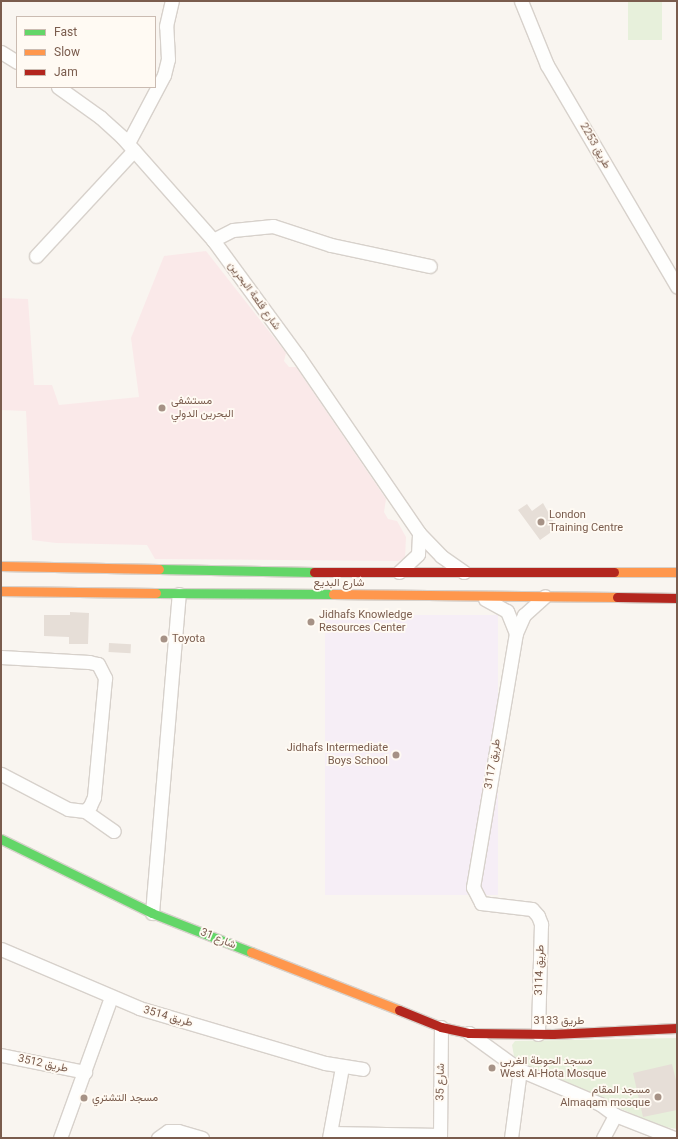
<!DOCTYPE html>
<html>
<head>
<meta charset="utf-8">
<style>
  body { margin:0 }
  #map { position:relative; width:678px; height:1139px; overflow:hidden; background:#f9f5f0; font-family:Roboto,Vazirmatn,sans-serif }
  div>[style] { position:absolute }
  .education>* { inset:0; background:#f6eef6; transform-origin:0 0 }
  .medical>* { inset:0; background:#fae9e9 }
  .green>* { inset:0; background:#e7f0db; transform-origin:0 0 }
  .building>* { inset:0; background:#e6ded7; transform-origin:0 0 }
  .roads { filter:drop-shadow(1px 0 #d7d1cb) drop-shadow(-1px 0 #d7d1cb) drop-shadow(0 1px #d7d1cb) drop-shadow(0 -1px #d7d1cb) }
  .street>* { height:13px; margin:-6.5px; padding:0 6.5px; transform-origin:6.5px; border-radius:6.5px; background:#fefefd }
  .fast>* { height:9px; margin:-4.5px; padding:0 4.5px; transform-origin:4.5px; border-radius:4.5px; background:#63d668 }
  .slow>* { height:9px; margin:-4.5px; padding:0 4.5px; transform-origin:4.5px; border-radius:4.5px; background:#ff974d }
  .jam>* { height:9px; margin:-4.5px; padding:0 4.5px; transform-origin:4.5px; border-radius:4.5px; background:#b3261e }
  .dots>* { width:11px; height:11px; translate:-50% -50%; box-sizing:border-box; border:2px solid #fffaf3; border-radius:50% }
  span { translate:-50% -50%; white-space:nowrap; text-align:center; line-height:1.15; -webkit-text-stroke:3.5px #fffaf3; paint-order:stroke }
  .street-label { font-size:11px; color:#7a5c4d }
  .poi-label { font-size:11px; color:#7a5c4d }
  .left { translate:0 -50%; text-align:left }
  .right { translate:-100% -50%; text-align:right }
  .frame { position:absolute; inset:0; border:2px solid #7a5c4d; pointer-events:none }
  .legend { position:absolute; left:16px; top:16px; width:140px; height:72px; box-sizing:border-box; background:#fffaf3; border:1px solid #cabbb1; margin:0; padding:5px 7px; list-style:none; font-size:12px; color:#7a5c4d }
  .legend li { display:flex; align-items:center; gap:8px; height:20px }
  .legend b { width:20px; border:1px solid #cabbb1 }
</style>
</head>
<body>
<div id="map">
  <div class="education">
    <i style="left:325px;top:615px;width:173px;height:280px"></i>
  </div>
  <div class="medical">
    <i style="clip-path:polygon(206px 251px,286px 353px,284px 361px,289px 367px,296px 367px,386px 499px,384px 512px,388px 519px,397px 521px,406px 537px,405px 558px,398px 561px,155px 559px,147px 545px,56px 543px,32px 540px,26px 411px,1px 410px,1px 298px,28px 299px,34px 385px,52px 385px,59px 405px,139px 397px,131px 338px,164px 256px)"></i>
  </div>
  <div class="green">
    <i style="left:628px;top:1px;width:34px;height:39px"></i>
    <i style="clip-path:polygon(677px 1038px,677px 1129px,659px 1126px,538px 1071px,514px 1056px,512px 1045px,515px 1041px)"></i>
  </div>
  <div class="building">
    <i style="clip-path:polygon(543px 503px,557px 528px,540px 540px,518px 510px,527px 504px,532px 511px)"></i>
    <i style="clip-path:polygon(70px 612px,89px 613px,88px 644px,69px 644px,69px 637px,44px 636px,44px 615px,70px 615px)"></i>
    <i style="left:109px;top:643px;width:22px;height:9px;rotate:3deg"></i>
    <i style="clip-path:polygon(672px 1064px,677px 1084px,677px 1110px,643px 1117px,633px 1073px)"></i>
  </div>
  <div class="roads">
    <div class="street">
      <i style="left:521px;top:1px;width:69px;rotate:67.9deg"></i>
      <i style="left:547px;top:65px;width:257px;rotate:59.6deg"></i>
      <i style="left:1px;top:52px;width:19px;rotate:32deg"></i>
      <i style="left:58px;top:87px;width:52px;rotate:35.5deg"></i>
      <i style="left:100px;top:117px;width:30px;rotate:42deg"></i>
      <i style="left:122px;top:137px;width:137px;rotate:48.5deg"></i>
      <i style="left:213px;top:240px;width:144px;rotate:53.8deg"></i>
      <i style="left:298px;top:356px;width:214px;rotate:55.6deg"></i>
      <i style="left:419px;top:533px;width:32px;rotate:46deg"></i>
      <i style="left:441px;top:556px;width:28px;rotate:35deg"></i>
      <i style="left:128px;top:143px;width:77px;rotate:-62.1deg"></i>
      <i style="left:164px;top:75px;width:16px;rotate:-76deg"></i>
      <i style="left:168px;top:59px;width:33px;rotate:-93deg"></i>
      <i style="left:166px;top:26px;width:26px;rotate:-77deg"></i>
      <i style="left:213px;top:240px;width:22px;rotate:-27deg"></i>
      <i style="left:233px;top:230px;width:40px;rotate:-5.7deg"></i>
      <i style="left:273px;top:226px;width:61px;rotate:18.1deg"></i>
      <i style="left:331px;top:245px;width:101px;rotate:12deg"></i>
      <i style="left:36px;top:256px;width:144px;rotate:-47.2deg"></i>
      <i style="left:399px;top:572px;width:26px;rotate:-43deg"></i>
      <i style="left:418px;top:554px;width:21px;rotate:-87deg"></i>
      <i style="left:485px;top:599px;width:25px;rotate:29deg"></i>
      <i style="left:507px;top:611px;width:24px;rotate:68deg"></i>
      <i style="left:516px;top:633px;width:258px;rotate:99.6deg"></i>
      <i style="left:473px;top:887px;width:18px;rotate:63deg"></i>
      <i style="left:481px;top:903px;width:51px;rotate:6.7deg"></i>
      <i style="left:532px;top:909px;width:9px;rotate:49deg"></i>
      <i style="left:538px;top:916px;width:9px;rotate:69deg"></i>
      <i style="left:541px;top:924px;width:110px;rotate:91.6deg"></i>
      <i style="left:516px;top:633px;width:20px;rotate:-66deg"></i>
      <i style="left:524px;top:615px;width:28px;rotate:-42deg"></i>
      <i style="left:1px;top:657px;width:88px;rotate:3.3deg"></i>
      <i style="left:89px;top:662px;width:9px;rotate:13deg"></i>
      <i style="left:98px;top:664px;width:16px;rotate:63deg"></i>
      <i style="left:105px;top:678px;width:120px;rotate:95.3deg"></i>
      <i style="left:94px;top:797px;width:10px;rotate:114deg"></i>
      <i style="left:90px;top:806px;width:7px;rotate:135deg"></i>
      <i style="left:85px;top:811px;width:17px;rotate:-173deg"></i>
      <i style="left:68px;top:809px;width:76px;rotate:-152.4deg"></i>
      <i style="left:85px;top:811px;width:35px;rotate:35deg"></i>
      <i style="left:152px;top:913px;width:320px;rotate:-85.2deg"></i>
      <i style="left:1px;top:949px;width:150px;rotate:23.1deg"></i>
      <i style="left:139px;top:1008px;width:194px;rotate:16.5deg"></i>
      <i style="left:325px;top:1063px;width:38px;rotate:9deg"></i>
      <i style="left:469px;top:1033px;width:63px;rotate:36deg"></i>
      <i style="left:520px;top:1070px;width:87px;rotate:23deg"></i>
      <i style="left:600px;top:1104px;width:19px;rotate:36deg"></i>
      <i style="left:615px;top:1115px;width:63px;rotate:21.3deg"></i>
      <i style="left:1px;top:1055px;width:86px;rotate:11.4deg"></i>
      <i style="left:331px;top:1133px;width:109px;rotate:1.1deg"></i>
      <i style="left:60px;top:1138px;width:150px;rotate:-70.1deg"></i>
      <i style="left:158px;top:1138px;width:12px;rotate:-35deg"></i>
      <i style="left:168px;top:1131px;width:10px"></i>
      <i style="left:178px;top:1131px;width:25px;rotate:16deg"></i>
      <i style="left:329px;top:1138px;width:72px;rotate:-79.6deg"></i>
      <i style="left:440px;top:1138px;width:111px;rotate:-89.5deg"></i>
      <i style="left:511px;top:1138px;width:69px;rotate:-82.5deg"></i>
      <i style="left:603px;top:1138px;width:26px;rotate:-62deg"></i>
    </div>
    <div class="fast">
      <i style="left:159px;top:569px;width:155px;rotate:1.1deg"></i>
      <i style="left:156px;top:593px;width:177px;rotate:0.3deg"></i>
      <i style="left:1px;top:839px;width:168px;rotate:26.1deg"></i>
      <i style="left:152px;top:913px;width:106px;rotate:21.5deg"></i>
    </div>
    <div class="slow">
      <i style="left:1px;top:566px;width:158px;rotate:1.1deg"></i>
      <i style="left:614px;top:572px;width:63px"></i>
      <i style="left:1px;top:591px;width:155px;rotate:0.7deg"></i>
      <i style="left:333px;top:594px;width:284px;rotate:0.6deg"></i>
      <i style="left:251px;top:952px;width:159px;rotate:21.4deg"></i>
    </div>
    <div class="jam">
      <i style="left:314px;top:572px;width:300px"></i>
      <i style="left:617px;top:597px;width:60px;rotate:1deg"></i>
      <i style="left:399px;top:1010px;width:45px;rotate:22deg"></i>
      <i style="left:441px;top:1027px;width:29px;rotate:12deg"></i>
      <i style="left:469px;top:1033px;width:84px;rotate:0.7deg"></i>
      <i style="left:553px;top:1034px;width:124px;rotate:-2.8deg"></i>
    </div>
  </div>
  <div class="dots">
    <i style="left:162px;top:408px;background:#a69286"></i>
    <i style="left:541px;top:522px;background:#a69286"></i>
    <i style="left:311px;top:622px;background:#a69286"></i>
    <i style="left:164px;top:639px;background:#a69286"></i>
    <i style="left:396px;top:755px;background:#a69286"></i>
    <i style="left:492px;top:1068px;background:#a69286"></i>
    <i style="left:658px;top:1097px;background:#a69286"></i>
    <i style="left:84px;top:1098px;background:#a69286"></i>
  </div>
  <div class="street-label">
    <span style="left:595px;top:146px;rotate:60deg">طريق 2253</span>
    <span style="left:254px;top:296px;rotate:54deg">شارع قلعة البحرين</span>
    <span style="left:339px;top:583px">شارع البديع</span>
    <span style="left:493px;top:764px;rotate:-80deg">طريق 3117</span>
    <span style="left:218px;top:939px;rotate:22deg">شارع 31</span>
    <span style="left:540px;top:970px;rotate:-88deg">طريق 3114</span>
    <span style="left:168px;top:1017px;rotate:16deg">طريق 3514</span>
    <span style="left:559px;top:1021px">طريق 3133</span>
    <span style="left:43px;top:1064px;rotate:12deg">طريق 3512</span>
    <span style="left:441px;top:1082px;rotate:-89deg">شارع 35</span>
  </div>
  <div class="poi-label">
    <span class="left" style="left:171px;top:408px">مستشفى<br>البحرين الدولي</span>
    <span class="left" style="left:549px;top:522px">London<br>Training Centre</span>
    <span class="left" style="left:319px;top:622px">Jidhafs Knowledge<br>Resources Center</span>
    <span class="left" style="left:172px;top:639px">Toyota</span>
    <span class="right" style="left:388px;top:755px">Jidhafs Intermediate<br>Boys School</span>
    <span class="left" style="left:500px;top:1068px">مسجد الحوطة الغربي<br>West Al-Hota Mosque</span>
    <span class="right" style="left:650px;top:1097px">مسجد المقام<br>Almaqam mosque</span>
    <span class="left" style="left:92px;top:1098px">مسجد التشتري</span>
  </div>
  <div class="frame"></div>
  <ul class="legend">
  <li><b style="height:5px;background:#63d668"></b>Fast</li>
  <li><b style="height:5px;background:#ff974d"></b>Slow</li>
  <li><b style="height:5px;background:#b3261e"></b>Jam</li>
  </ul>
</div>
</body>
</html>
